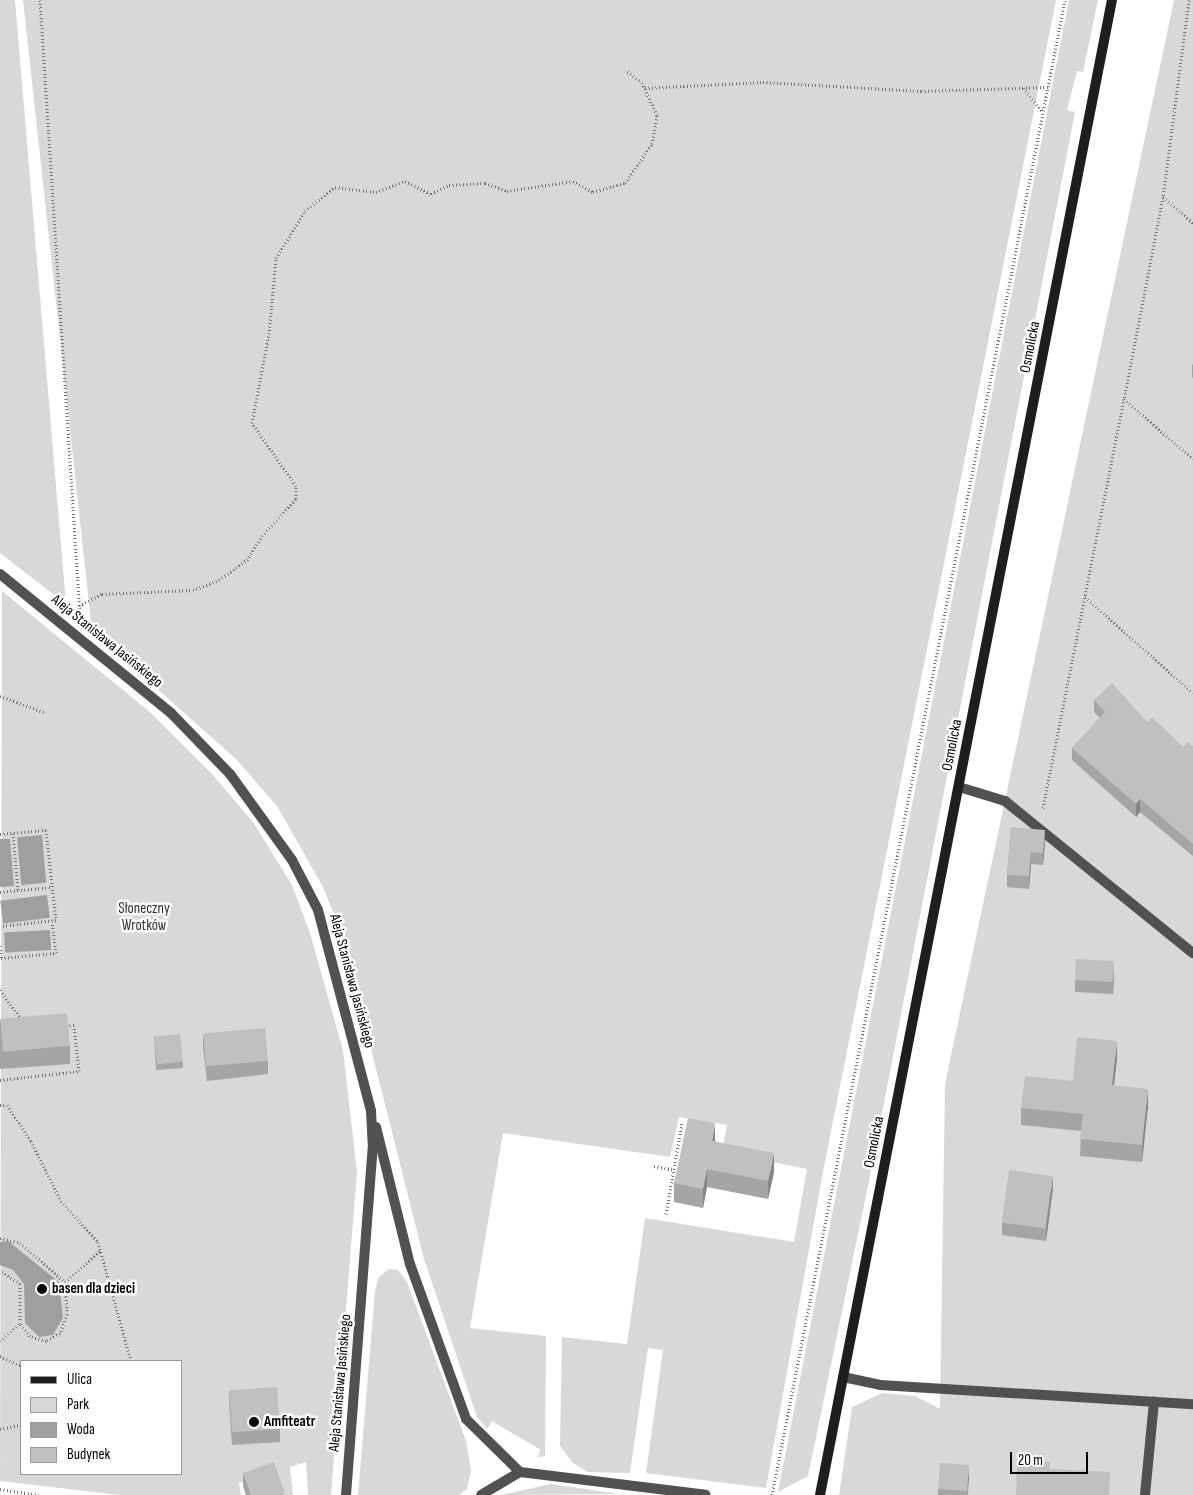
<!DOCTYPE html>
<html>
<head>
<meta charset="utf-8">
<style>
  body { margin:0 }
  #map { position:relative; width:1193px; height:1495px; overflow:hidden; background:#fff; font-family:"Sofia Sans Condensed",sans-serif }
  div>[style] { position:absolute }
  .green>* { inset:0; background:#d8d8d8 }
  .water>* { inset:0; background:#9f9f9f; transform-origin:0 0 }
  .path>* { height:3px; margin-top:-1.5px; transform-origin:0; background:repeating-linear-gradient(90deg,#737373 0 1px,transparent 0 3.5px) }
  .lane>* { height:10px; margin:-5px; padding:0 5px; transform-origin:5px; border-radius:5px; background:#515151 }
  .street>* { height:10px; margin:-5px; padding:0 5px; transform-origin:5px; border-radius:5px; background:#515151 }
  .secondary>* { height:10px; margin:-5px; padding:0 5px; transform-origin:5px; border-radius:5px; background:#1e1e1e }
  .wall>* { inset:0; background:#a5a5a5 }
  .shaded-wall>* { inset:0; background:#868686 }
  .building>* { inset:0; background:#c0c0c0; transform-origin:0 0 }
  .dots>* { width:14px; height:14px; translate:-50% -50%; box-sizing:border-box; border:2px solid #fff; border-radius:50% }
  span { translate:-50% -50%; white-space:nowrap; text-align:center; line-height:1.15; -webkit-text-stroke:5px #fff; paint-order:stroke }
  .street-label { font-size:15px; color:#000 }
  .park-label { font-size:15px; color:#2f2f2f }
  .poi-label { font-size:15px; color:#000; font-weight:700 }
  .left { translate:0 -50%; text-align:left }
  .legend { position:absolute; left:20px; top:1360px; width:162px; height:115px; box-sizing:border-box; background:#fff; border:1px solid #999; margin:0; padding:6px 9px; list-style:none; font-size:15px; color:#000 }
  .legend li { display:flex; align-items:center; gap:10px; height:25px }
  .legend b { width:25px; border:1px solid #999 }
  .scale { position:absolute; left:1010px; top:1452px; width:78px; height:22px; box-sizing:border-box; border:2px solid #000; border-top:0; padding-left:6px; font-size:15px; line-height:18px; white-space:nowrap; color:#000; -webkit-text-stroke:4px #fff; paint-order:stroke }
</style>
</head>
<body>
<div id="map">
  <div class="green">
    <i style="clip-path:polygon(0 0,15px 0,66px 604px,0 553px)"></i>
    <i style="clip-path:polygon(23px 0,1056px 0,823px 1172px,766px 1488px,646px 1473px,663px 1350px,648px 1348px,630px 1473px,588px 1472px,573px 1463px,560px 1446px,562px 1337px,627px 1344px,645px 1218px,794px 1242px,807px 1169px,722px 1152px,727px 1125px,679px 1117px,670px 1157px,503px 1133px,470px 1328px,546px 1336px,545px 1456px,537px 1457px,541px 1450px,492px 1421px,487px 1429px,477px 1417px,424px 1259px,342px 934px,323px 887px,277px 806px,236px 759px,92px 631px)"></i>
    <i style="clip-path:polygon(1069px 0,1098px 0,1083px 72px,1077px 71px,1067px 110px,1075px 112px,869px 1181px,808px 1476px,778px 1492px)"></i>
    <i style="clip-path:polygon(1174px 0,1193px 0,1193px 1495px,839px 1495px,852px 1407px,882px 1393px,915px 1396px,940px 1409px,945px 1084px)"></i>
    <i style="clip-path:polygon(evenodd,2px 591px,151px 713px,212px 774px,253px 822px,292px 885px,310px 933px,343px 1050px,357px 1172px,331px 1495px,308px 1495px,306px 1462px,290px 1467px,293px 1495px,285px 1495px,277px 1471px,239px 1483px,241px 1495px,120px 1495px,0 1481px,2px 591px,21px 1361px,181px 1361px,181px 1474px,21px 1474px,21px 1361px)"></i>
    <i style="clip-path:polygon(389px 1269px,398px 1270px,407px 1282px,466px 1441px,471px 1471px,467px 1489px,459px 1495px,358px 1495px,375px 1291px,379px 1277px)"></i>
    <i style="clip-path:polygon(551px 1484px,619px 1494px,501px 1495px)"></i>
  </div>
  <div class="water">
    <i style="left:42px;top:835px;width:48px;height:25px;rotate:85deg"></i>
    <i style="clip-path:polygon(0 839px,10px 839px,14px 886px,0 887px)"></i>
    <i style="left:47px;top:895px;width:23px;height:47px;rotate:83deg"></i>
    <i style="left:50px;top:930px;width:20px;height:46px;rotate:87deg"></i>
    <i style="clip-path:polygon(8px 1241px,59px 1282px,63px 1318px,53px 1335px,39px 1337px,25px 1323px,24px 1284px,13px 1270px,0 1265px,0 1242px)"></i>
  </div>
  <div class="path">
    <i style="left:40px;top:0;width:617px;rotate:86.28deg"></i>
    <i style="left:1189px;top:0;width:199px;rotate:97.5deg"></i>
    <i style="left:1163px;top:197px;width:40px;rotate:41deg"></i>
    <i style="left:645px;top:88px;width:118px;rotate:-2.9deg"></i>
    <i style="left:763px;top:82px;width:158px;rotate:3.3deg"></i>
    <i style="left:921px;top:91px;width:127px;rotate:-1.8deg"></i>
    <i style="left:1023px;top:88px;width:31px;rotate:50deg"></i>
    <i style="left:1163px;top:197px;width:206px;rotate:100.9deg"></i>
    <i style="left:1124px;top:399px;width:91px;rotate:41deg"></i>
    <i style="left:1085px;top:597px;width:144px;rotate:41.6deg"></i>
    <i style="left:79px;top:606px;width:26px;rotate:-28deg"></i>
    <i style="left:102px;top:594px;width:91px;rotate:-2.5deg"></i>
    <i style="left:193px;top:590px;width:28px;rotate:-21deg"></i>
    <i style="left:219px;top:580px;width:34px;rotate:-36deg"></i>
    <i style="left:247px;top:560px;width:28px;rotate:-58deg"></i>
    <i style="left:262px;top:536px;width:50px;rotate:-47.4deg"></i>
    <i style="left:296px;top:499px;width:13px;rotate:-90deg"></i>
    <i style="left:296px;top:486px;width:77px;rotate:-124.9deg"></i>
    <i style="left:252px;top:423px;width:91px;rotate:-79.2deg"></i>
    <i style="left:269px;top:334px;width:76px;rotate:-84.7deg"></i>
    <i style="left:276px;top:258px;width:55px;rotate:-58.3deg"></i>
    <i style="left:305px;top:211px;width:38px;rotate:-39deg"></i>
    <i style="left:335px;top:187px;width:41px;rotate:7deg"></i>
    <i style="left:376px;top:192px;width:31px;rotate:-21deg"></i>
    <i style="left:405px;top:181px;width:29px;rotate:27deg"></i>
    <i style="left:431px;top:194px;width:20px;rotate:-27deg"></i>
    <i style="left:449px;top:185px;width:36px;rotate:-3deg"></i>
    <i style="left:485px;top:183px;width:23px;rotate:20deg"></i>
    <i style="left:507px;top:191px;width:67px;rotate:-8.6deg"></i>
    <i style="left:573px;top:181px;width:23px;rotate:29deg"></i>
    <i style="left:593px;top:192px;width:33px;rotate:-16deg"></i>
    <i style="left:625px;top:183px;width:47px;rotate:-55.3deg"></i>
    <i style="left:652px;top:144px;width:29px;rotate:-80deg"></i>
    <i style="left:657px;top:115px;width:35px;rotate:-115deg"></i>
    <i style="left:642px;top:83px;width:21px;rotate:-141deg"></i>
    <i style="left:0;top:696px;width:49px;rotate:20.3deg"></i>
    <i style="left:1043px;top:808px;width:417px;rotate:-78.8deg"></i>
    <i style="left:13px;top:833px;width:57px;rotate:85deg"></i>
    <i style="left:0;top:834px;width:46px;rotate:-5deg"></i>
    <i style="left:46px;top:830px;width:91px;rotate:83.7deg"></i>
    <i style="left:56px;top:920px;width:56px;rotate:173.9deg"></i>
    <i style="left:0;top:892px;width:52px;rotate:-5.5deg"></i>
    <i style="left:0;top:946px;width:12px;rotate:85deg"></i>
    <i style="left:1px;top:958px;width:55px;rotate:-5.2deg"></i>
    <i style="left:56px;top:953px;width:32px;rotate:-97deg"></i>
    <i style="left:0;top:990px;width:37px;rotate:54deg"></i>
    <i style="left:0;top:1080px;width:80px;rotate:-6.5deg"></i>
    <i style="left:79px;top:1071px;width:46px;rotate:-96.2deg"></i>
    <i style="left:74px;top:1025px;width:9px;rotate:174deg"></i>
    <i style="left:0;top:1105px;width:7px"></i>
    <i style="left:7px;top:1105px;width:43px;rotate:56.3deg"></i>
    <i style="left:31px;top:1141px;width:67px;rotate:63.4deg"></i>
    <i style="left:61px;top:1201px;width:55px;rotate:47.9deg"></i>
    <i style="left:98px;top:1242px;width:123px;rotate:74.5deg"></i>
    <i style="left:654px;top:1166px;width:20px;rotate:11deg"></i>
    <i style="left:666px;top:1214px;width:92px;rotate:-80deg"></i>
    <i style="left:0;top:1238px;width:21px;rotate:14deg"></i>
    <i style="left:20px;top:1243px;width:60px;rotate:40.9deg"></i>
    <i style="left:65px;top:1282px;width:32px;rotate:86deg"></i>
    <i style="left:67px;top:1314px;width:20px;rotate:110deg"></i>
    <i style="left:60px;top:1333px;width:16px;rotate:150deg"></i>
    <i style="left:46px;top:1341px;width:17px;rotate:-163deg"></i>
    <i style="left:30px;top:1336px;width:16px;rotate:-128deg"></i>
    <i style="left:20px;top:1323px;width:39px;rotate:-90deg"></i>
    <i style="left:20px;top:1284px;width:24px;rotate:-145deg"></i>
    <i style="left:65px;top:1282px;width:48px;rotate:-41.6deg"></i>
    <i style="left:0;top:1341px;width:27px;rotate:-42deg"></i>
    <i style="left:0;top:1356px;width:23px;rotate:25deg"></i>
    <i style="left:0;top:1429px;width:21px;rotate:-11deg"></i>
    <i style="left:0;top:1489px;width:39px;rotate:9deg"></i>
    <i style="left:772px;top:1495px;width:1523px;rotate:-78.91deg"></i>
  </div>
  <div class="lane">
    <i style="left:959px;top:787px;width:48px;rotate:16.9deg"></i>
    <i style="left:1005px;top:801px;width:242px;rotate:39deg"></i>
    <i style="left:843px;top:1377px;width:38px;rotate:12deg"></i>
    <i style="left:880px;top:1385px;width:314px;rotate:3.5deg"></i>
    <i style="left:520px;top:1472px;width:187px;rotate:7deg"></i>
    <i style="left:1145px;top:1495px;width:94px;rotate:-84.5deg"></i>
  </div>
  <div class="street">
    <i style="left:0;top:574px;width:220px;rotate:39.1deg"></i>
    <i style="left:171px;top:713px;width:85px;rotate:46deg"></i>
    <i style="left:230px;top:774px;width:106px;rotate:54.2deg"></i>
    <i style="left:292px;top:860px;width:56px;rotate:62.5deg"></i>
    <i style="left:318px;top:910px;width:208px;rotate:75.2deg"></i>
    <i style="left:371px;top:1111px;width:33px;rotate:87deg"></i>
    <i style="left:373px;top:1144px;width:352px;rotate:94.4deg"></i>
    <i style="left:376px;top:1127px;width:141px;rotate:76.1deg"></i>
    <i style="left:410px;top:1264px;width:165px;rotate:70.1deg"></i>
    <i style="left:466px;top:1419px;width:76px;rotate:44.5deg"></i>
    <i style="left:520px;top:1472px;width:45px;rotate:149.5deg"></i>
  </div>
  <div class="secondary">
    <i style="left:820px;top:1495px;width:1523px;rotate:-78.95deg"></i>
  </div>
  <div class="wall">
    <i style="clip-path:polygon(1193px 364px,1193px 378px,1192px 377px,1192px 365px)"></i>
    <i style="clip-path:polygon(1094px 700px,1147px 722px,1183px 747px,1193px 746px,1193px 856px,1140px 812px,1136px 817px,1072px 760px,1072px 748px,1100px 718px,1094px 712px)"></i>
    <i style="clip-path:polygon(1011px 827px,1045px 842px,1043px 865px,1031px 864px,1029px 889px,1007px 887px,1007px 875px)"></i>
    <i style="clip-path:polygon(1114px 974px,1113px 994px,1075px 992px,1075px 980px)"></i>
    <i style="clip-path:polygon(0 1020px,70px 1046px,70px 1064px,0 1069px)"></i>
    <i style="clip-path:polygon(154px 1035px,183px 1062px,183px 1068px,156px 1070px)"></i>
    <i style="clip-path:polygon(203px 1035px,268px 1061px,268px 1074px,207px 1081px,203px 1047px)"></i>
    <i style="clip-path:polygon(1117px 1058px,1114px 1085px,1148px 1106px,1142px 1162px,1080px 1156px,1081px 1131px,1021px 1125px,1021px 1108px)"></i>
    <i style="clip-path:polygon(715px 1141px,774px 1172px,768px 1199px,707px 1187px,703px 1208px,674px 1202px,674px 1183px)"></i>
    <i style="clip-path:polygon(1053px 1188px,1046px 1241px,1002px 1235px,1002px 1223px)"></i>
    <i style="clip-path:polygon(229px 1391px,280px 1429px,280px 1442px,232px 1445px,229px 1403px)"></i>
    <i style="clip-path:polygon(243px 1473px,285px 1495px,246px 1495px,243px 1486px)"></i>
    <i style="clip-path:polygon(969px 1477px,968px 1495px,938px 1495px,938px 1489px)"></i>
  </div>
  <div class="shaded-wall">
    <i style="clip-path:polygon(1140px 799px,1140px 812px,1136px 817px,1136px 804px)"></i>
    <i style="clip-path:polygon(1045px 830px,1045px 842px,1043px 865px,1043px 853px)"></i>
    <i style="clip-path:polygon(1031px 852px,1031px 864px,1029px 889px,1029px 876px)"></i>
    <i style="clip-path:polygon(1114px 961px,1114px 974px,1113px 994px,1113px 982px)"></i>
    <i style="clip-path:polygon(1117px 1041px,1117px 1058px,1112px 1102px,1112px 1085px)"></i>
    <i style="clip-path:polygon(1148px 1089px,1148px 1106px,1142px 1162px,1142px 1145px)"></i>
    <i style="clip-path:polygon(715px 1123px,715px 1142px,712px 1141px)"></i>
    <i style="clip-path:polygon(774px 1153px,774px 1172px,768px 1199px,768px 1181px)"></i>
    <i style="clip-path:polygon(707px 1169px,707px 1187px,703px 1208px,703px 1189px)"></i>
    <i style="clip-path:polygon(1053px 1176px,1053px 1188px,1046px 1241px,1046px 1229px)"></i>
    <i style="clip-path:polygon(969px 1465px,969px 1477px,967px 1495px)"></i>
  </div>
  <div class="building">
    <i style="clip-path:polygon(1112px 683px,1147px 722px,1152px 717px,1183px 747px,1188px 742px,1193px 746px,1193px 844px,1140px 799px,1136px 804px,1072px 748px,1105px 712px,1094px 700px)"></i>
    <i style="clip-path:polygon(1011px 827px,1045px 830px,1043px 853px,1031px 852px,1029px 876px,1007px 875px)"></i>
    <i style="left:1076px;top:959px;width:38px;height:21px;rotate:3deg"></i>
    <i style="left:67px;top:1013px;width:33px;height:67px;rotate:85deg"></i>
    <i style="left:265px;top:1028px;width:33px;height:62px;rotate:85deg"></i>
    <i style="left:180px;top:1034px;width:28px;height:26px;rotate:84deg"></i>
    <i style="clip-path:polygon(1077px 1037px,1117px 1041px,1112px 1085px,1148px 1089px,1142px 1145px,1080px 1139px,1083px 1114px,1021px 1108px,1025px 1076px,1073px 1081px)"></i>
    <i style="clip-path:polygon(688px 1118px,715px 1123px,712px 1141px,774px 1153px,768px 1181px,707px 1169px,703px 1189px,674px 1183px)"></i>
    <i style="left:1009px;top:1170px;width:44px;height:53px;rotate:8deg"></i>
    <i style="left:277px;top:1387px;width:42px;height:48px;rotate:86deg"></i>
    <i style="clip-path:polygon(1017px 1461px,1050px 1462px,1050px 1469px,1110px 1472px,1109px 1495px,1016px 1495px)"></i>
    <i style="clip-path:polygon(274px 1462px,285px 1493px,279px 1495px,251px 1495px,243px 1473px)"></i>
    <i style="left:940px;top:1463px;width:29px;height:26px;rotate:4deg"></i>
  </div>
  <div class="dots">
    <i style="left:42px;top:1289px;background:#000"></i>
    <i style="left:254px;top:1422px;background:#000"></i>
  </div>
  <div class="street-label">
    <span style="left:1030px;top:347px;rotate:-79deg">Osmolicka</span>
    <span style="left:107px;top:641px;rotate:39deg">Aleja Stanisława Jasińskiego</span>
    <span style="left:952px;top:745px;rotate:-79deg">Osmolicka</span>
    <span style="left:352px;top:981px;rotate:75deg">Aleja Stanisława Jasińskiego</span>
    <span style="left:874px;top:1142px;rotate:-79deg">Osmolicka</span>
    <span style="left:340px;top:1383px;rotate:-85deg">Aleja Stanisława Jasińskiego</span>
  </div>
  <div class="park-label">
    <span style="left:144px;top:917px">Słoneczny<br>Wrotków</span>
  </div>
  <div class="poi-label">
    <span class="left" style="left:52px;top:1289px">basen dla dzieci</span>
    <span class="left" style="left:264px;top:1422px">Amfiteatr</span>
  </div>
  <ul class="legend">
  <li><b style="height:6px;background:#1e1e1e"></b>Ulica</li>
  <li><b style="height:14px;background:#d8d8d8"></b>Park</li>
  <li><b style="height:14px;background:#9f9f9f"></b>Woda</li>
  <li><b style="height:14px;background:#c0c0c0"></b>Budynek</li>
  </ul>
  <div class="scale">20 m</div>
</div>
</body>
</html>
